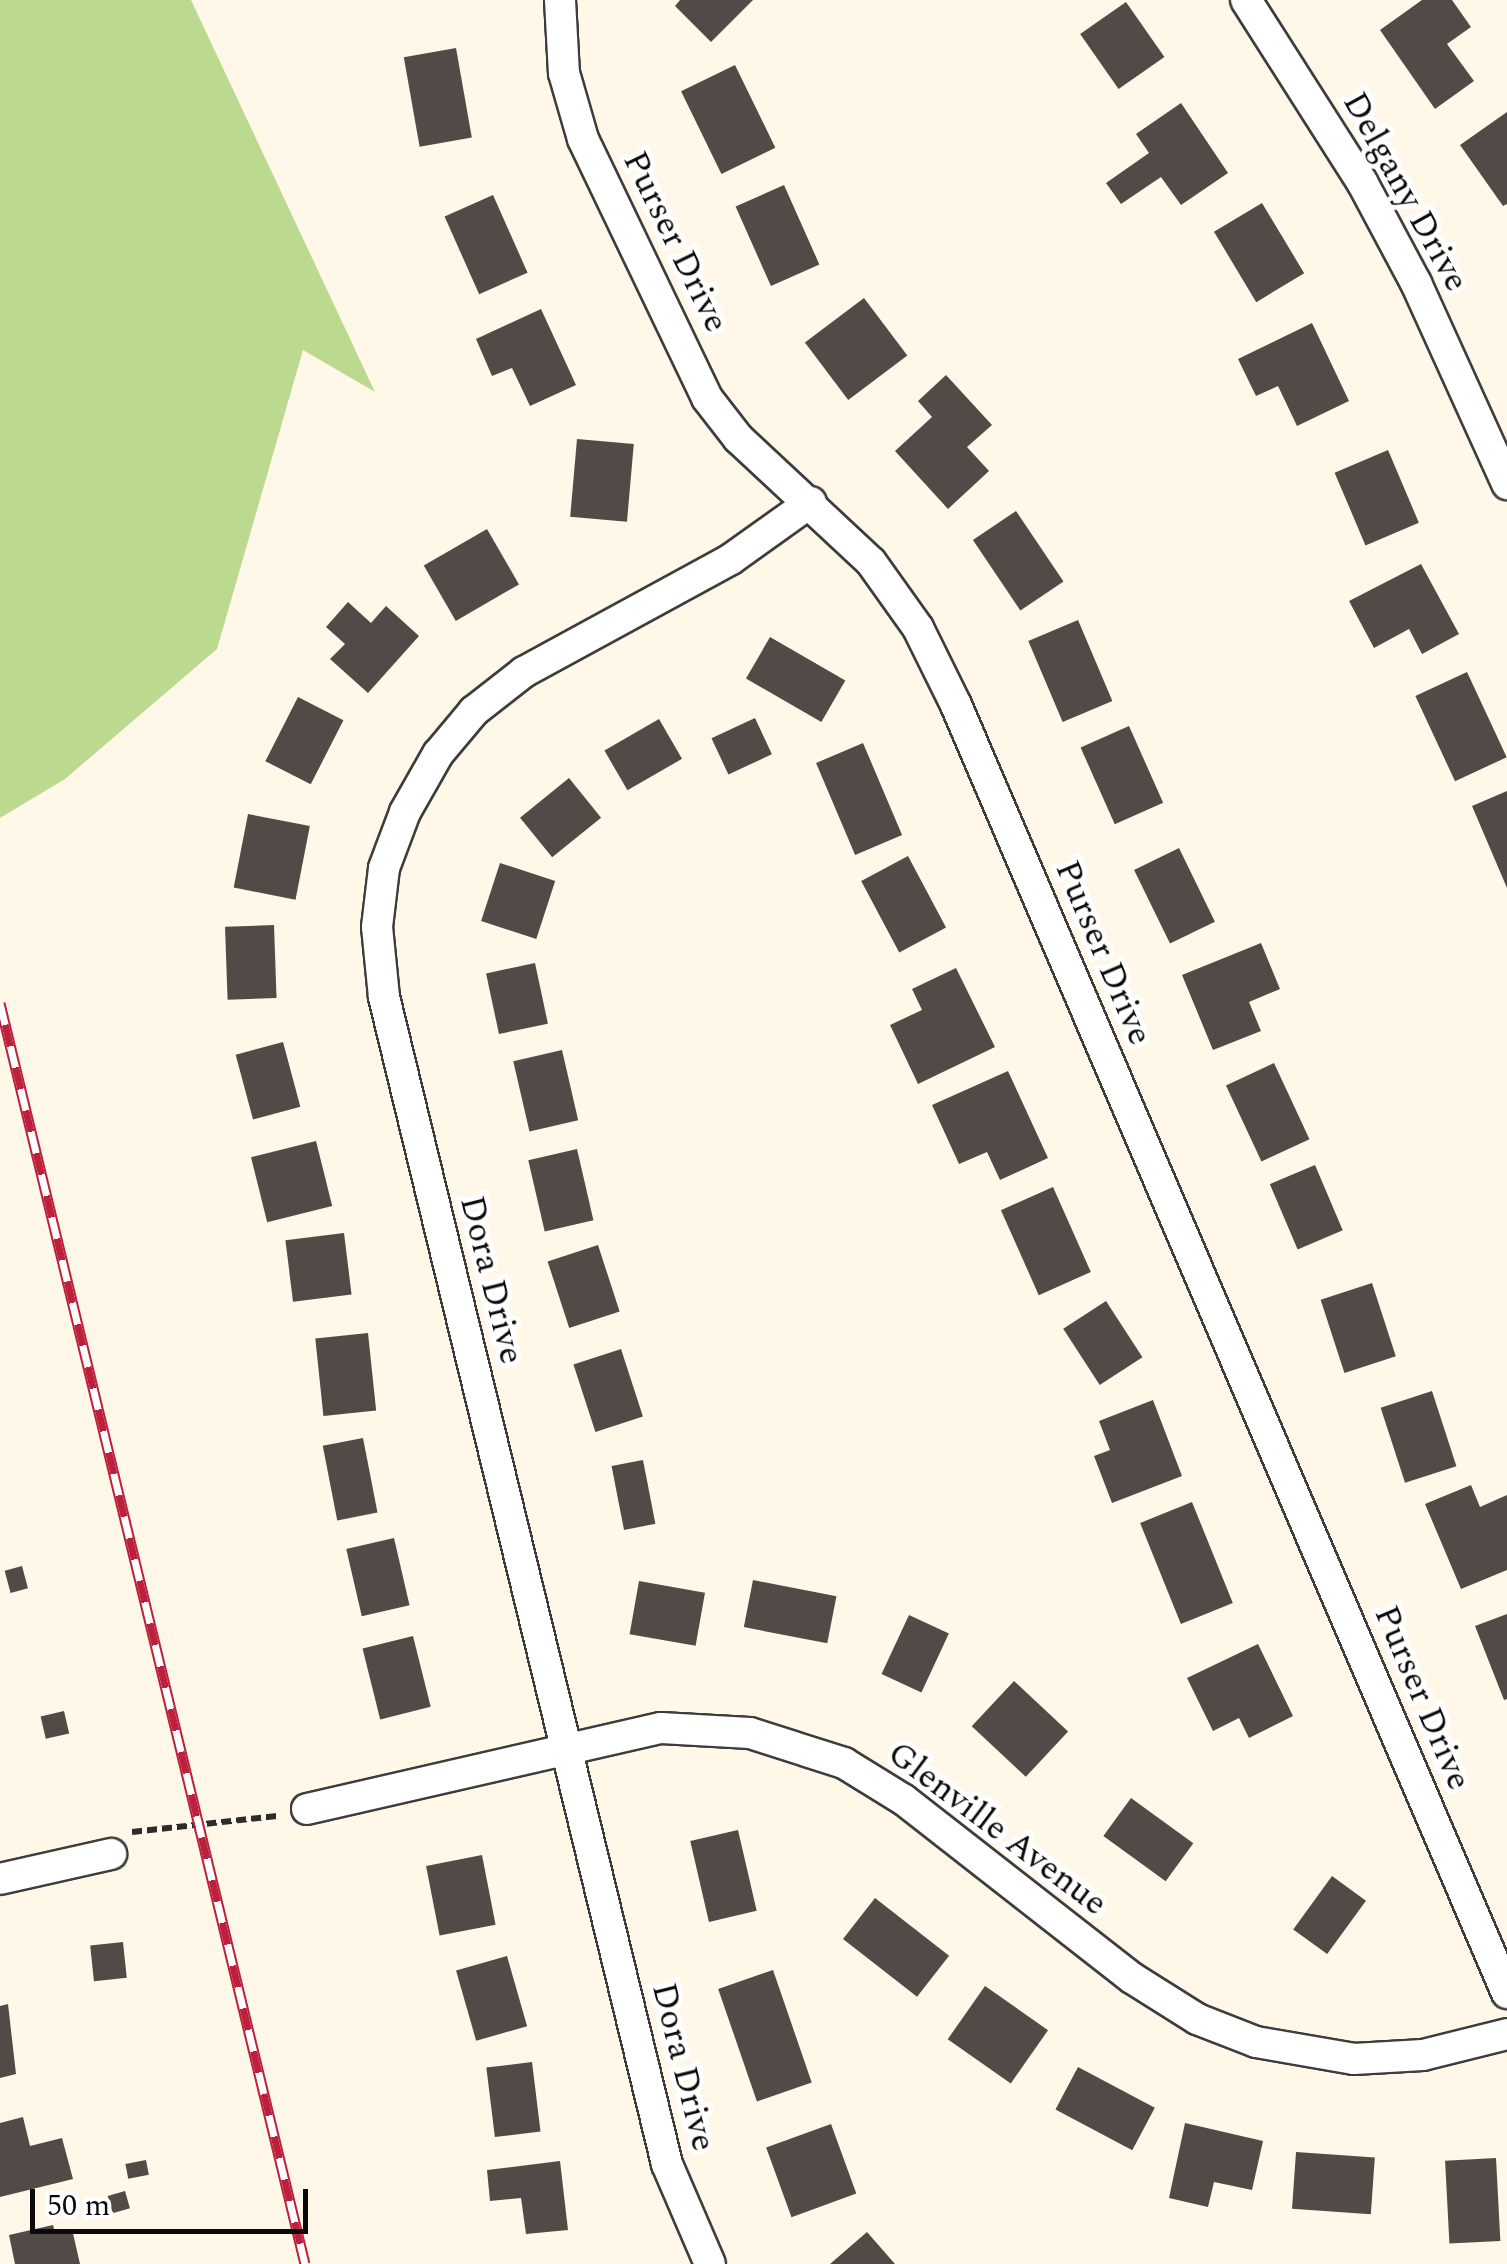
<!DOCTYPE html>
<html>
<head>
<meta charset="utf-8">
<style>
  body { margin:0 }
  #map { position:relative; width:1507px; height:2264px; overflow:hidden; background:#fff7e8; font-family:Spectral,serif }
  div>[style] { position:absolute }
  .forest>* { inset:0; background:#bbda90 }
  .building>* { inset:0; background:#534a47; transform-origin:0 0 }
  .path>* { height:6px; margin-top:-3px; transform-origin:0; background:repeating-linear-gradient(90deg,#2c2c2c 0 10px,transparent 0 15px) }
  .roads { filter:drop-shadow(2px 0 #3d3d3d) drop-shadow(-2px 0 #3d3d3d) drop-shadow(0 2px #3d3d3d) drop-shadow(0 -2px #3d3d3d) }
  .minor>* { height:30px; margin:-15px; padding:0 15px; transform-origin:15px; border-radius:15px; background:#fff }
  .rail>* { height:11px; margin-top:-5.5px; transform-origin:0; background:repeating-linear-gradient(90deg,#fff 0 22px,#bd203c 0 44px); box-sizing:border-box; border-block:2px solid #bd203c }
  span { translate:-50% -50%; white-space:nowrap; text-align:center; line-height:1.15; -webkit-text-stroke:10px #fff; paint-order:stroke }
  .street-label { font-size:35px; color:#0a0a0a }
  .scale { position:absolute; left:30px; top:2189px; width:278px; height:45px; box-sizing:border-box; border:5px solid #0a0a0a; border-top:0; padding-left:12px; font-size:30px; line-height:35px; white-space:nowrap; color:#0a0a0a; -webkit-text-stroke:8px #fff; paint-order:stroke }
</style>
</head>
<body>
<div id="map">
  <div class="forest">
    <i style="clip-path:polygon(0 0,191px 0,375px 392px,303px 350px,217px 649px,65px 779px,0 818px)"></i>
  </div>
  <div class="building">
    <i style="clip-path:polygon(680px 0,753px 0,711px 42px,675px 6px)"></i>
    <i style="clip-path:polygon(1422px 0,1452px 0,1471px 27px,1447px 44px,1474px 81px,1435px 109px,1380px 30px)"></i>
    <i style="left:1126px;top:2px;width:67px;height:56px;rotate:55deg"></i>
    <i style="left:456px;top:48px;width:91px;height:53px;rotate:80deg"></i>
    <i style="left:735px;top:65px;width:92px;height:60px;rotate:64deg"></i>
    <i style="clip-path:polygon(1181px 103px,1228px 173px,1181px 205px,1161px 177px,1121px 204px,1106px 183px,1149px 153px,1136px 134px)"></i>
    <i style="clip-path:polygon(1507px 112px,1507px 204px,1503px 206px,1460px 145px)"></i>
    <i style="left:784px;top:185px;width:87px;height:53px;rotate:66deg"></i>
    <i style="left:493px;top:195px;width:85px;height:53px;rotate:66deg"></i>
    <i style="left:1262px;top:203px;width:82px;height:56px;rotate:59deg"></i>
    <i style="left:864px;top:298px;width:72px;height:74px;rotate:53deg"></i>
    <i style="clip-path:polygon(541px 309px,576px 385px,530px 406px,512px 368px,492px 376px,476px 339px)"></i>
    <i style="clip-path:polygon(1312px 323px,1349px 401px,1297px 426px,1278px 386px,1256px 396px,1238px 359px)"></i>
    <i style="clip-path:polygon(946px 375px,992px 425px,967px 447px,989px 471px,948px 509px,895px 451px,932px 417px,918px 401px)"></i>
    <i style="left:577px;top:439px;width:57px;height:78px;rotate:5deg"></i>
    <i style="left:1388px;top:450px;width:79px;height:58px;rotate:67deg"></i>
    <i style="left:1016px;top:511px;width:85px;height:52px;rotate:56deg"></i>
    <i style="left:487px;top:529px;width:64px;height:73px;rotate:60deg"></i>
    <i style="clip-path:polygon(1421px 564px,1459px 634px,1422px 654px,1409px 629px,1374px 648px,1349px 601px)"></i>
    <i style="clip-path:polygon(348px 602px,371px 623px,386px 606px,419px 636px,368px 693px,330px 659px,345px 644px,326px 627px)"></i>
    <i style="left:1078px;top:620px;width:88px;height:54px;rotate:67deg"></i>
    <i style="left:770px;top:637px;width:87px;height:48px;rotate:30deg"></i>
    <i style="left:1467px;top:672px;width:94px;height:57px;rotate:65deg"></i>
    <i style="left:298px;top:697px;width:51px;height:72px;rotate:27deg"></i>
    <i style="left:755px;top:718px;width:40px;height:48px;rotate:65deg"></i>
    <i style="left:659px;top:719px;width:46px;height:63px;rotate:60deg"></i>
    <i style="left:1129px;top:726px;width:84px;height:53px;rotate:66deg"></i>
    <i style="left:863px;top:743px;width:100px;height:51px;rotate:67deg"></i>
    <i style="left:569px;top:778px;width:51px;height:63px;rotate:51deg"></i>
    <i style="clip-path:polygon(1507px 791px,1507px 888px,1472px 806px)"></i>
    <i style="left:248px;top:814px;width:63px;height:75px;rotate:11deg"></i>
    <i style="left:1179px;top:848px;width:82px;height:50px;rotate:64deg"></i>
    <i style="left:908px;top:856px;width:81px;height:53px;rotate:62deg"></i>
    <i style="left:500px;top:863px;width:58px;height:61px;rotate:18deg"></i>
    <i style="left:274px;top:925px;width:73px;height:49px;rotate:88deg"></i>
    <i style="clip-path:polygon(1261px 943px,1280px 989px,1249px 1002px,1261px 1031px,1213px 1050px,1182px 975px)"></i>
    <i style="left:535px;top:963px;width:62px;height:50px;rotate:78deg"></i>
    <i style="clip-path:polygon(956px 968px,995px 1047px,918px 1084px,890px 1025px,922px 1010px,912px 989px)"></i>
    <i style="left:283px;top:1042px;width:67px;height:49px;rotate:75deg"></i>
    <i style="left:562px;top:1050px;width:72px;height:50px;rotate:77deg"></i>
    <i style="left:1274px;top:1063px;width:84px;height:53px;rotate:65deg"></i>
    <i style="clip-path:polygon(1008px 1071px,1048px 1158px,1000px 1180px,987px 1152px,959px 1164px,932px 1105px)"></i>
    <i style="left:316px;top:1141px;width:67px;height:67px;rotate:76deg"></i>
    <i style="left:577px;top:1149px;width:73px;height:50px;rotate:77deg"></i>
    <i style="left:1315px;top:1165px;width:71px;height:49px;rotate:67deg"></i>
    <i style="left:1053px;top:1187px;width:93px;height:57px;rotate:66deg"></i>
    <i style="left:344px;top:1233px;width:62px;height:59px;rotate:83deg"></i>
    <i style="left:598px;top:1245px;width:70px;height:53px;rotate:72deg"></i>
    <i style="left:1372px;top:1283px;width:77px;height:54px;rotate:72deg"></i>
    <i style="left:1106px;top:1301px;width:67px;height:51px;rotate:57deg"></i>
    <i style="left:368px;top:1333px;width:78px;height:53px;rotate:84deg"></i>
    <i style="left:621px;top:1349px;width:71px;height:50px;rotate:72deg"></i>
    <i style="left:1432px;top:1391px;width:79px;height:54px;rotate:72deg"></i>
    <i style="clip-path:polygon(1153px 1400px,1182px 1476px,1112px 1503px,1094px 1456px,1110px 1450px,1099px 1421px)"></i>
    <i style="left:363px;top:1438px;width:76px;height:41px;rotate:79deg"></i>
    <i style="left:643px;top:1460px;width:65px;height:32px;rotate:79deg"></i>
    <i style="clip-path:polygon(1471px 1485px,1480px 1507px,1507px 1495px,1507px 1570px,1461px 1589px,1425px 1504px)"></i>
    <i style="left:1192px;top:1502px;width:109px;height:56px;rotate:68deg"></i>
    <i style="left:394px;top:1538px;width:69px;height:49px;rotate:77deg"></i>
    <i style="left:22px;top:1566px;width:23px;height:18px;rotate:75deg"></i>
    <i style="left:753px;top:1580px;width:85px;height:48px;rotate:11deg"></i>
    <i style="left:639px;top:1581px;width:67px;height:54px;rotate:10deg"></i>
    <i style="clip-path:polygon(1507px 1614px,1507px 1699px,1504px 1700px,1475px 1626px)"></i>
    <i style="left:909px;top:1615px;width:44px;height:65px;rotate:25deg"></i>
    <i style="left:413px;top:1636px;width:73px;height:52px;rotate:76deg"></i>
    <i style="clip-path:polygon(1258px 1644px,1293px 1716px,1249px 1738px,1239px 1718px,1213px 1731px,1187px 1678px)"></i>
    <i style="left:1014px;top:1681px;width:74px;height:62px;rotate:43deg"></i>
    <i style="left:64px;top:1711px;width:23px;height:24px;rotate:77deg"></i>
    <i style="left:1131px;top:1798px;width:77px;height:47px;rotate:36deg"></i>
    <i style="left:738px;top:1830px;width:83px;height:49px;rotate:77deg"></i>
    <i style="left:482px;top:1855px;width:71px;height:57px;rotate:79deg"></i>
    <i style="left:1332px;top:1876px;width:42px;height:66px;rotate:36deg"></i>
    <i style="left:875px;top:1898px;width:94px;height:52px;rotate:38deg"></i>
    <i style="left:123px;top:1942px;width:36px;height:33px;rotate:84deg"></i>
    <i style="left:507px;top:1956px;width:73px;height:53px;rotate:74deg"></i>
    <i style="left:773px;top:1970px;width:119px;height:58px;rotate:71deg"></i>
    <i style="left:985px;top:1986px;width:77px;height:65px;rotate:35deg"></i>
    <i style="clip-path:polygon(8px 2004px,16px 2074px,0 2078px,0 2006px)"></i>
    <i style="left:532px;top:2062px;width:70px;height:46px;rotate:83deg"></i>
    <i style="left:1078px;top:2067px;width:87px;height:48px;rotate:28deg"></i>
    <i style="clip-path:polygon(23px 2117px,30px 2146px,62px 2138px,73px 2179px,0 2197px,0 2123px)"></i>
    <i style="clip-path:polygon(1185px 2123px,1263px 2141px,1252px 2190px,1214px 2182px,1208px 2207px,1169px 2198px)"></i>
    <i style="left:831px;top:2124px;width:74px;height:69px;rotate:70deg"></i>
    <i style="left:1296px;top:2152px;width:79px;height:57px;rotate:4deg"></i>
    <i style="left:1496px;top:2158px;width:83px;height:51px;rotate:87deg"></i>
    <i style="left:146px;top:2160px;width:15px;height:21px;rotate:79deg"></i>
    <i style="clip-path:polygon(560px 2161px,568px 2230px,526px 2234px,521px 2198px,490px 2201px,487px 2170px)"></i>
    <i style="left:125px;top:2191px;width:18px;height:18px;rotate:74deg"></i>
    <i style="clip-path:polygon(53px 2225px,55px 2233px,72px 2229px,80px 2264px,15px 2264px,9px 2235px)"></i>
    <i style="clip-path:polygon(867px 2232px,895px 2264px,830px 2264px)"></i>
  </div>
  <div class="path">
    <i style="left:132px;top:1832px;width:146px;rotate:-6.3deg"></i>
  </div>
  <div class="roads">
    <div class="minor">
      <i style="left:560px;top:0;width:73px;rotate:86.9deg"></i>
      <i style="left:564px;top:73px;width:69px;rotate:73.9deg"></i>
      <i style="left:583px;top:139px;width:287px;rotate:64.4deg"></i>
      <i style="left:707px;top:398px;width:51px;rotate:52.2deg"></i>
      <i style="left:738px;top:438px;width:182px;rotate:43deg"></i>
      <i style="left:871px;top:562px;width:81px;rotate:54.5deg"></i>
      <i style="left:918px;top:628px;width:86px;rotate:63.7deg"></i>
      <i style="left:956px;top:705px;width:1401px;rotate:66.84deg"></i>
      <i style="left:1246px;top:0;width:216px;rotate:57.5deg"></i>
      <i style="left:1362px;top:182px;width:115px;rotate:61.9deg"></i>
      <i style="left:1416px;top:283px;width:221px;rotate:65.6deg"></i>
      <i style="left:307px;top:1809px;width:363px;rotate:-12.9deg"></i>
      <i style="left:661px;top:1728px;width:89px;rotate:3.2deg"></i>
      <i style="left:750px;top:1733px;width:99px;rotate:17.7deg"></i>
      <i style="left:844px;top:1763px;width:70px;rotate:31.7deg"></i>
      <i style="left:904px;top:1800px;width:289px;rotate:38deg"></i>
      <i style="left:1132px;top:1978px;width:77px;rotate:32.2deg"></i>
      <i style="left:1197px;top:2019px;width:63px;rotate:21.3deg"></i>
      <i style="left:1256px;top:2042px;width:99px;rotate:9.8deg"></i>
      <i style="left:1354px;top:2059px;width:69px;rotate:-3.3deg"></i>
      <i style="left:1423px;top:2055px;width:87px;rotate:-14deg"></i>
      <i style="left:0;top:1879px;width:114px;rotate:-12.7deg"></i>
      <i style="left:710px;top:2264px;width:109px;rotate:-113.3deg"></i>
      <i style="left:667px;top:2164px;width:1201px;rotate:-103.63deg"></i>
      <i style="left:384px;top:997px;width:70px;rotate:-95.7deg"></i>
      <i style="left:377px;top:927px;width:59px;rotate:-83.2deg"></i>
      <i style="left:384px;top:868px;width:60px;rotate:-69.4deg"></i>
      <i style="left:405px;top:812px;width:67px;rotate:-60.4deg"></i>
      <i style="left:438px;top:754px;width:56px;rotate:-50.1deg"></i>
      <i style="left:474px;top:711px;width:63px;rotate:-38deg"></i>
      <i style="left:524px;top:672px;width:236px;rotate:-28.6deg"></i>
      <i style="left:731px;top:559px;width:98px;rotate:-35.5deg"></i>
    </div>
  </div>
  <div class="rail">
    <i style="left:0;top:1003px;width:1297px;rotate:76.4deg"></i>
  </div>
  <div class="street-label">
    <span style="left:1405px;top:192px;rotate:61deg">Delgany Drive</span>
    <span style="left:675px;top:242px;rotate:64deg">Purser Drive</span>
    <span style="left:1103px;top:953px;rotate:67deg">Purser Drive</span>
    <span style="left:491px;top:1280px;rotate:76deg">Dora Drive</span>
    <span style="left:1422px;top:1698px;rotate:67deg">Purser Drive</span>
    <span style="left:997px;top:1829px;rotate:37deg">Glenville Avenue</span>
    <span style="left:683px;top:2067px;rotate:76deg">Dora Drive</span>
  </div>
  <div class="scale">50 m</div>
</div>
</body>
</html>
